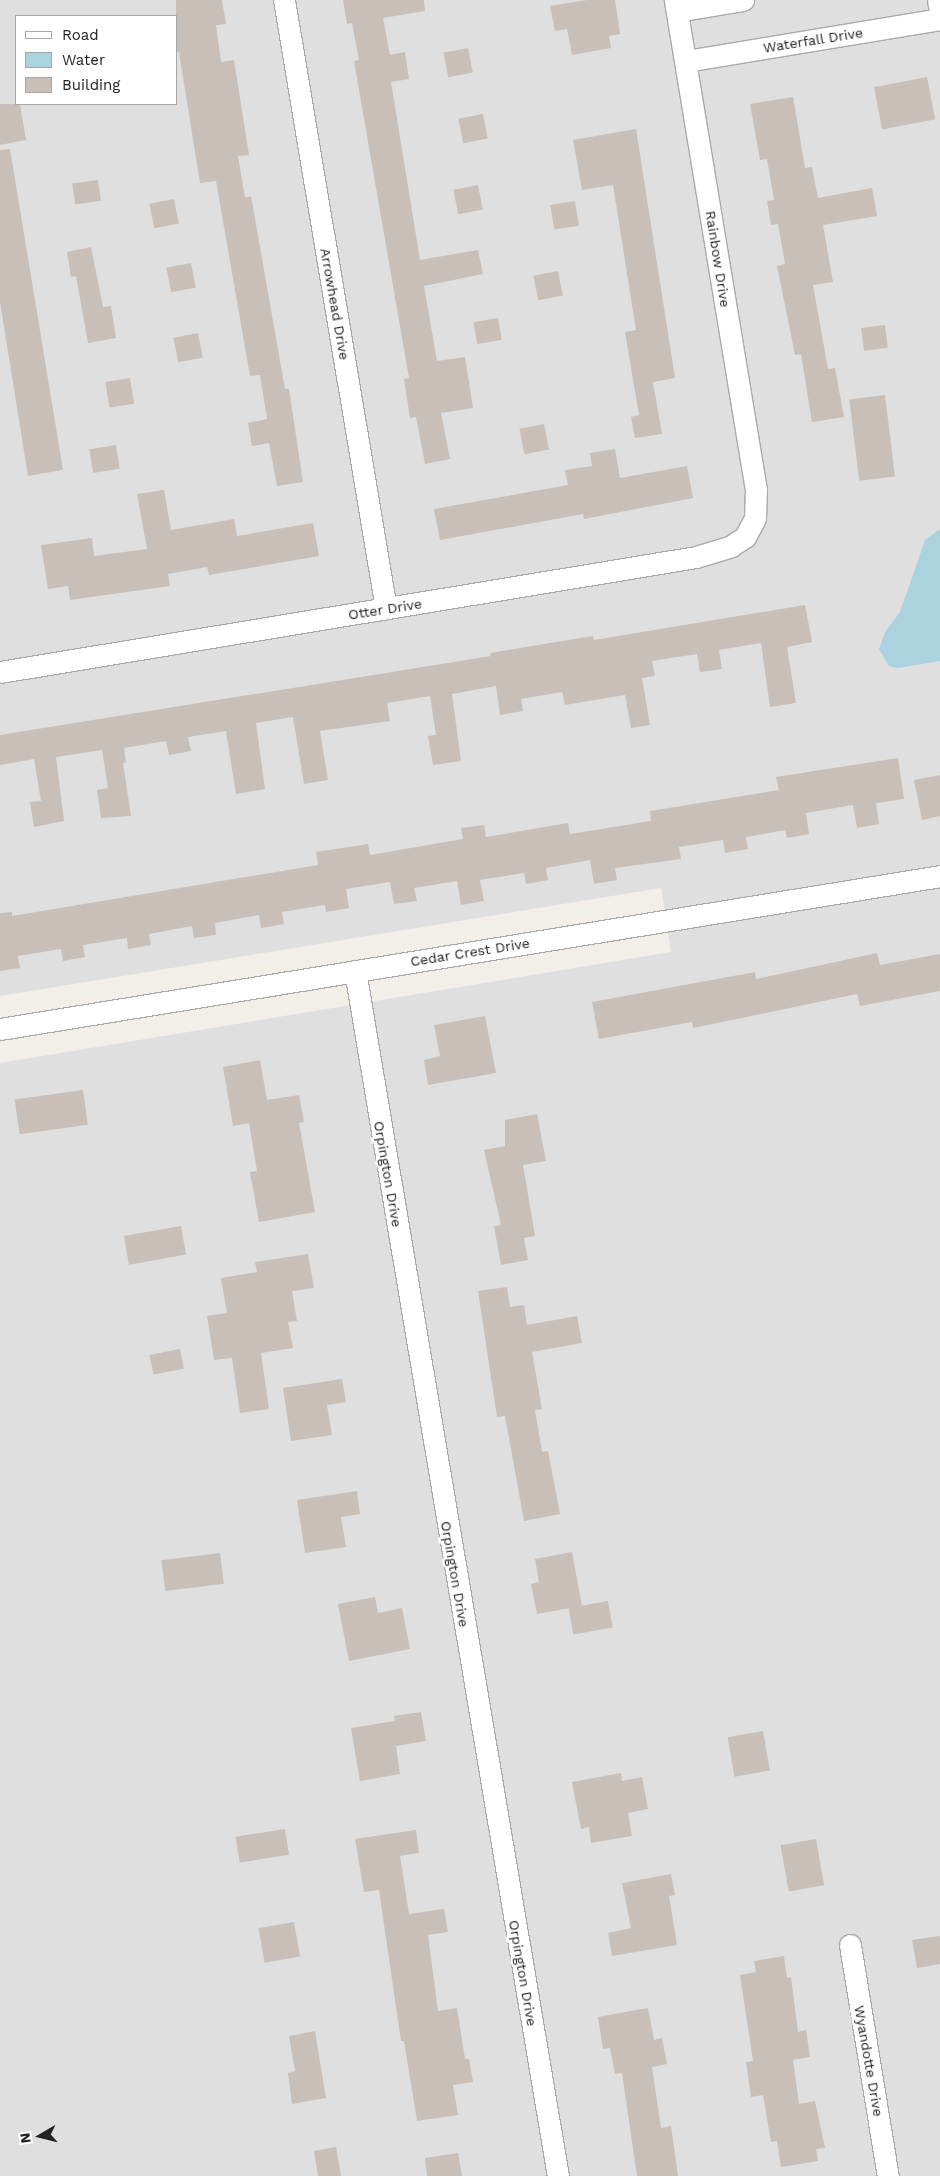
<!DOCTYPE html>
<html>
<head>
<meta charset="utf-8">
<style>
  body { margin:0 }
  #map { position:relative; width:940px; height:2176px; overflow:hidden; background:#f2efe9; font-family:"Work Sans",sans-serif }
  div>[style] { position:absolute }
  .residential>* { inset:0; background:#e0dfdf }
  .water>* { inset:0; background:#aad3df }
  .building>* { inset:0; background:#c7bfb8; transform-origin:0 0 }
  .roads { filter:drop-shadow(1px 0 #a9a9a9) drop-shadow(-1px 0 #a9a9a9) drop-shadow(0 1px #a9a9a9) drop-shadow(0 -1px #a9a9a9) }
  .minor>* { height:21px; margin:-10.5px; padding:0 10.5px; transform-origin:10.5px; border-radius:10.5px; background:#fff }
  span { translate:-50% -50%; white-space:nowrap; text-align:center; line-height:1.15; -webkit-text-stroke:5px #fff; paint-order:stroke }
  .street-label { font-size:14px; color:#222 }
  .legend { position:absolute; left:15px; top:15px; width:162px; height:90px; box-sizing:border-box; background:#fff; border:1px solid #a7a7a7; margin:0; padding:6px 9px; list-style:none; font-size:15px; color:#222 }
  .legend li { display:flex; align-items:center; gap:10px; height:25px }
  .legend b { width:25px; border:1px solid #a7a7a7 }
  .north { position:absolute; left:15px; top:2111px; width:50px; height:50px; -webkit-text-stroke:4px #fff; paint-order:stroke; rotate:262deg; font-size:14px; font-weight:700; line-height:20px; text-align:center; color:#222 }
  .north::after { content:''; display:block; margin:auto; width:18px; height:22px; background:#222; clip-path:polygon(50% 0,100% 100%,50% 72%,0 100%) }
</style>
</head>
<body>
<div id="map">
  <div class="residential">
    <i style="clip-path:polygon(evenodd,0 0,940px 0,940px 2176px,0 2176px,0 1063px,671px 952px,661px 888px,0 996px,0 0,16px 16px,176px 16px,176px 104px,16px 104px,16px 16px)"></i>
  </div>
  <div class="water">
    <i style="clip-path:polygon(940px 529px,940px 661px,898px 668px,889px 666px,879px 649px,885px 632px,900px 612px,925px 540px)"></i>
  </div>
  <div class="building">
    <i style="clip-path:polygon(176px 0,222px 0,226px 24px,216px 25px,221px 62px,234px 60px,249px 155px,238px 156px,245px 198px,251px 196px,285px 389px,289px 389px,303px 482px,277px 486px,269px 443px,252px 446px,248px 423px,267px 419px,260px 375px,250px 376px,216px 181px,200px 183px,179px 52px,176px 52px)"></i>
    <i style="clip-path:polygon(343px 0,424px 0,425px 11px,383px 18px,390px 55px,405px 52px,409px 79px,391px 82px,420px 260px,478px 250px,483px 274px,424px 286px,437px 361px,465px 357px,473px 408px,441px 413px,450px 459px,425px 464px,416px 417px,410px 418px,404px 379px,409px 378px,354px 61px,359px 60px,352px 23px,347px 24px)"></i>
    <i style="clip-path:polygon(587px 0,615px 0,620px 34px,609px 36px,611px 48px,572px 55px,567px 29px,555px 31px,550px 6px)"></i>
    <i style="left:468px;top:48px;width:25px;height:25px;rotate:79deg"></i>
    <i style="left:927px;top:77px;width:43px;height:54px;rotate:79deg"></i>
    <i style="clip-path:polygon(793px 97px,805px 168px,812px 167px,818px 198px,872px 188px,877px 216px,823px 225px,833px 282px,813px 285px,828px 369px,835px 368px,844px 417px,812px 422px,801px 354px,795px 355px,777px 266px,785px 264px,778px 224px,771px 225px,767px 201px,774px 200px,767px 159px,760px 160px,750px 104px)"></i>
    <i style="clip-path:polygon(0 104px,20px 104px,26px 140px,0 145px)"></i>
    <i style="left:483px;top:114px;width:25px;height:25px;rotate:79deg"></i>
    <i style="clip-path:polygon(636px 129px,675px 378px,653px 382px,662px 434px,635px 438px,631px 417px,639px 415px,625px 332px,636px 330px,613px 185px,582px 190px,573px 140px)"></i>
    <i style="clip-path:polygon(10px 149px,63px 470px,28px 476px,0 302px,0 150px)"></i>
    <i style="left:98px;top:180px;width:21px;height:26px;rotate:82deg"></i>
    <i style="left:478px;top:185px;width:25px;height:25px;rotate:79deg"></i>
    <i style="left:174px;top:199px;width:25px;height:25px;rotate:79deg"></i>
    <i style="left:575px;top:201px;width:25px;height:25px;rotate:81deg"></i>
    <i style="clip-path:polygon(91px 247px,103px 307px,111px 306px,116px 338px,88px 343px,76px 276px,71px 277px,67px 252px)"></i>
    <i style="left:191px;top:263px;width:25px;height:25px;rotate:79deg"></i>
    <i style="left:558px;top:271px;width:25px;height:25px;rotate:79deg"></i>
    <i style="left:498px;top:318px;width:22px;height:25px;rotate:80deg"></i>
    <i style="left:885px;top:325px;width:23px;height:24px;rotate:83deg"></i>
    <i style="left:198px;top:333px;width:25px;height:25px;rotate:79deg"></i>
    <i style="left:130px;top:378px;width:26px;height:25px;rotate:81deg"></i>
    <i style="left:885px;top:395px;width:82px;height:36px;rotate:83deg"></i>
    <i style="left:544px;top:424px;width:26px;height:25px;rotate:79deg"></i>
    <i style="left:116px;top:445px;width:24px;height:27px;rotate:81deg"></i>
    <i style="clip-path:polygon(615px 449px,620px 478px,687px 466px,693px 498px,584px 519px,583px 514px,440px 540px,434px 509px,568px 485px,565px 470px,592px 466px,590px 453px)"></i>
    <i style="clip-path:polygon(164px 490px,171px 530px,234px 519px,237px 536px,313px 523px,319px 556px,209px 575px,207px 567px,168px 574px,170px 586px,70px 600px,68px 586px,48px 589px,41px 545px,92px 538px,94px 556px,147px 549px,137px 494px)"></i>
    <i style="clip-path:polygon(805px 605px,812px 642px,787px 647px,796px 703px,770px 707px,761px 643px,719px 650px,722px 669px,700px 672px,697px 654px,652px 661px,655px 676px,642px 678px,650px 725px,631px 728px,625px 695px,565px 705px,562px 692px,521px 699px,523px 711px,500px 715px,496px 686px,452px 694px,461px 761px,433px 765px,428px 736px,436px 735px,430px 696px,387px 703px,390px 721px,320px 731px,328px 780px,304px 784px,293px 717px,256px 723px,265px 789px,236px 794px,226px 731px,188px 737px,191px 751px,169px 755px,166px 741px,124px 748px,126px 762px,123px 763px,131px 816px,101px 818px,97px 790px,108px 788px,102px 750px,56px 757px,64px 821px,34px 827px,30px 802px,41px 801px,34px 759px,0 765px,0 735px,491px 656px,490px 653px,593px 636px,594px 640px)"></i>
    <i style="clip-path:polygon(898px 758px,904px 799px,876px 803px,879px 824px,857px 828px,853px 805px,806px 813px,809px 834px,787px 838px,785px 830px,746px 837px,748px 849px,725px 853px,723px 840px,679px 847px,681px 859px,615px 868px,617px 880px,594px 884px,590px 860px,546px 868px,548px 880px,526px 884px,524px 873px,480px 880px,484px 901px,461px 905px,457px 881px,414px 888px,417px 901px,394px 904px,390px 882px,346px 889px,349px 908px,326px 912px,325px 905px,282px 912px,284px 924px,261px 928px,259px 915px,215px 923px,216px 935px,194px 938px,192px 926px,149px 934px,151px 945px,128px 949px,127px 938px,83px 945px,85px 957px,63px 961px,61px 949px,18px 956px,20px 968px,0 971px,0 913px,12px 912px,12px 916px,318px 865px,316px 852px,368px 844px,370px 855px,463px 839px,461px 828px,484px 825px,486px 837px,568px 823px,570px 834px,651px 821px,650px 811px,779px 790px,776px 777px)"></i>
    <i style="clip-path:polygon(940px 775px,940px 816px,922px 820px,914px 780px)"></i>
    <i style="clip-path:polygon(877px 953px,880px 965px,940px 954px,940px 991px,860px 1006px,857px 994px,693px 1028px,692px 1022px,599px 1039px,592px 1002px,755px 972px,756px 979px)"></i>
    <i style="clip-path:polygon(485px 1016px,496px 1073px,428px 1085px,424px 1060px,440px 1056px,434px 1025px)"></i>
    <i style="clip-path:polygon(260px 1060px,267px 1100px,299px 1095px,304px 1122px,299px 1123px,315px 1212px,259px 1222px,250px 1172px,257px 1171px,249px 1123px,233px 1126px,223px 1067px)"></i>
    <i style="left:83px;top:1090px;width:35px;height:69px;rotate:82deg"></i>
    <i style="clip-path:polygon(537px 1114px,546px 1161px,523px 1165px,535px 1236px,524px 1238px,528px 1260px,501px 1265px,494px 1226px,501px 1225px,484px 1150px,505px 1146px,505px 1120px)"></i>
    <i style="left:181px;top:1226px;width:29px;height:58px;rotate:80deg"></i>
    <i style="clip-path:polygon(308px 1254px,314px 1288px,292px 1291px,297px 1321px,288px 1322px,293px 1348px,261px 1353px,269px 1409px,240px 1413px,232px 1358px,214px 1360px,207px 1316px,227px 1313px,221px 1278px,257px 1272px,255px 1262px)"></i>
    <i style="clip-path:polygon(507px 1287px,510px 1307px,524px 1305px,527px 1325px,577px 1316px,582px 1343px,532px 1352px,542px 1409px,535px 1410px,542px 1452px,548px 1451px,560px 1514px,524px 1521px,505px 1416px,497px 1417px,478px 1291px)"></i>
    <i style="left:180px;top:1349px;width:20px;height:31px;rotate:79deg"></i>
    <i style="clip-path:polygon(342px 1379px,346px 1402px,327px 1405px,332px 1435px,291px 1441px,283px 1388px)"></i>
    <i style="clip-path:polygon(357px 1491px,360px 1514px,341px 1517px,346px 1547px,305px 1553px,297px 1500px)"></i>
    <i style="clip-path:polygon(572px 1552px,582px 1606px,537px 1614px,531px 1584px,539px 1582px,535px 1559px)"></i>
    <i style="left:220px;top:1553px;width:31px;height:59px;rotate:83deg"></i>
    <i style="clip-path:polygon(375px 1597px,378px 1613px,402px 1608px,410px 1649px,349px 1661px,338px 1604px)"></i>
    <i style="left:608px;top:1601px;width:27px;height:40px;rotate:80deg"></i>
    <i style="clip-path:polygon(421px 1712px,426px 1741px,396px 1746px,400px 1774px,360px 1781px,351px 1728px,395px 1721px,394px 1716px)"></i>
    <i style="left:763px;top:1731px;width:40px;height:36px;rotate:80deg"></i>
    <i style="clip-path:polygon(621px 1773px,622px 1781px,642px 1777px,648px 1809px,628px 1813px,632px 1836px,591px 1843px,589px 1827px,581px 1829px,572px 1782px)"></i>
    <i style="left:285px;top:1829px;width:26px;height:50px;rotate:81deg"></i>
    <i style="clip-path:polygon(416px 1830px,419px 1853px,400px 1856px,409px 1914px,444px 1909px,448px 1932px,428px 1935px,438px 2011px,457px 2008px,465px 2059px,469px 2059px,473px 2082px,453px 2085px,458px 2115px,417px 2121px,404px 2041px,401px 2041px,379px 1890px,364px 1892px,355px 1839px)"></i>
    <i style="left:816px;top:1839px;width:47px;height:36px;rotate:80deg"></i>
    <i style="clip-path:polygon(671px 1874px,675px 1895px,669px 1896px,677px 1945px,612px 1956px,608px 1933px,631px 1928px,622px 1883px)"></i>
    <i style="left:294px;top:1922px;width:35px;height:36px;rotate:80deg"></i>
    <i style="clip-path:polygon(940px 1936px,940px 1964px,917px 1968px,912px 1940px)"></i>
    <i style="clip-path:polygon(784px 1956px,787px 1978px,791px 1977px,798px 2032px,806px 2030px,810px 2057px,793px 2060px,799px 2104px,815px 2101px,825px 2148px,816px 2149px,818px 2161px,781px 2167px,777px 2141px,771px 2142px,763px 2095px,751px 2097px,746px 2062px,753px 2061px,740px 1975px,756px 1972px,754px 1961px)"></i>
    <i style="clip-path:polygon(648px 2008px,654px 2040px,662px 2038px,667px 2064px,652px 2067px,661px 2128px,671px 2126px,678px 2176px,637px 2176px,622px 2073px,615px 2074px,610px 2048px,603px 2049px,598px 2017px)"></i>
    <i style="clip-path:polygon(315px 2031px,326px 2098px,292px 2104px,288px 2073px,295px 2071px,289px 2036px)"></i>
    <i style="clip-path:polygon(336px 2147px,341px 2176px,318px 2176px,314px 2151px)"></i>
    <i style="clip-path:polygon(458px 2153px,462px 2176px,427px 2176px,425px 2158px)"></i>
  </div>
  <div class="roads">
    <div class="minor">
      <i style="left:284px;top:0;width:617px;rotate:80.49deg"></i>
      <i style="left:938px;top:0;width:11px;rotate:80deg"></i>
      <i style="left:677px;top:11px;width:67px;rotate:-9.5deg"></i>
      <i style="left:686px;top:61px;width:257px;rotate:-9.4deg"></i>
      <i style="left:0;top:672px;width:705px;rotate:-9.38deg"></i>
      <i style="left:696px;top:557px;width:37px;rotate:-17deg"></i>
      <i style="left:731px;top:546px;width:17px;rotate:-33deg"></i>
      <i style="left:745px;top:537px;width:21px;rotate:-62deg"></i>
      <i style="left:755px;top:518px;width:28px;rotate:-88deg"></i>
      <i style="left:756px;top:490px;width:497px;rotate:-99.4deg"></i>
      <i style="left:355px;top:971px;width:1222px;rotate:80.44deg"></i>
      <i style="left:0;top:1029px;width:952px;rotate:-9.24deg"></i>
      <i style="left:850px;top:1945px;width:234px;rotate:80.7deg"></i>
    </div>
  </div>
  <div class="street-label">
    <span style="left:813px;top:40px;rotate:-9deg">Waterfall Drive</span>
    <span style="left:718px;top:259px;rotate:81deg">Rainbow Drive</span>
    <span style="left:335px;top:304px;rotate:80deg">Arrowhead Drive</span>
    <span style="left:385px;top:609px;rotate:-9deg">Otter Drive</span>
    <span style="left:470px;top:952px;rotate:-9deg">Cedar Crest Drive</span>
    <span style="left:388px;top:1174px;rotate:80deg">Orpington Drive</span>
    <span style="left:455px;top:1574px;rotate:80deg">Orpington Drive</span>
    <span style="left:523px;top:1973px;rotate:80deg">Orpington Drive</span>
    <span style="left:869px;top:2061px;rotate:80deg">Wyandotte Drive</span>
  </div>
  <ul class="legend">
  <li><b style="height:6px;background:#fff"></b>Road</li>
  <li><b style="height:14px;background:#aad3df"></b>Water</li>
  <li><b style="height:14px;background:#c7bfb8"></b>Building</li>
  </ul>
  <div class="north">N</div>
</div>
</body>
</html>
